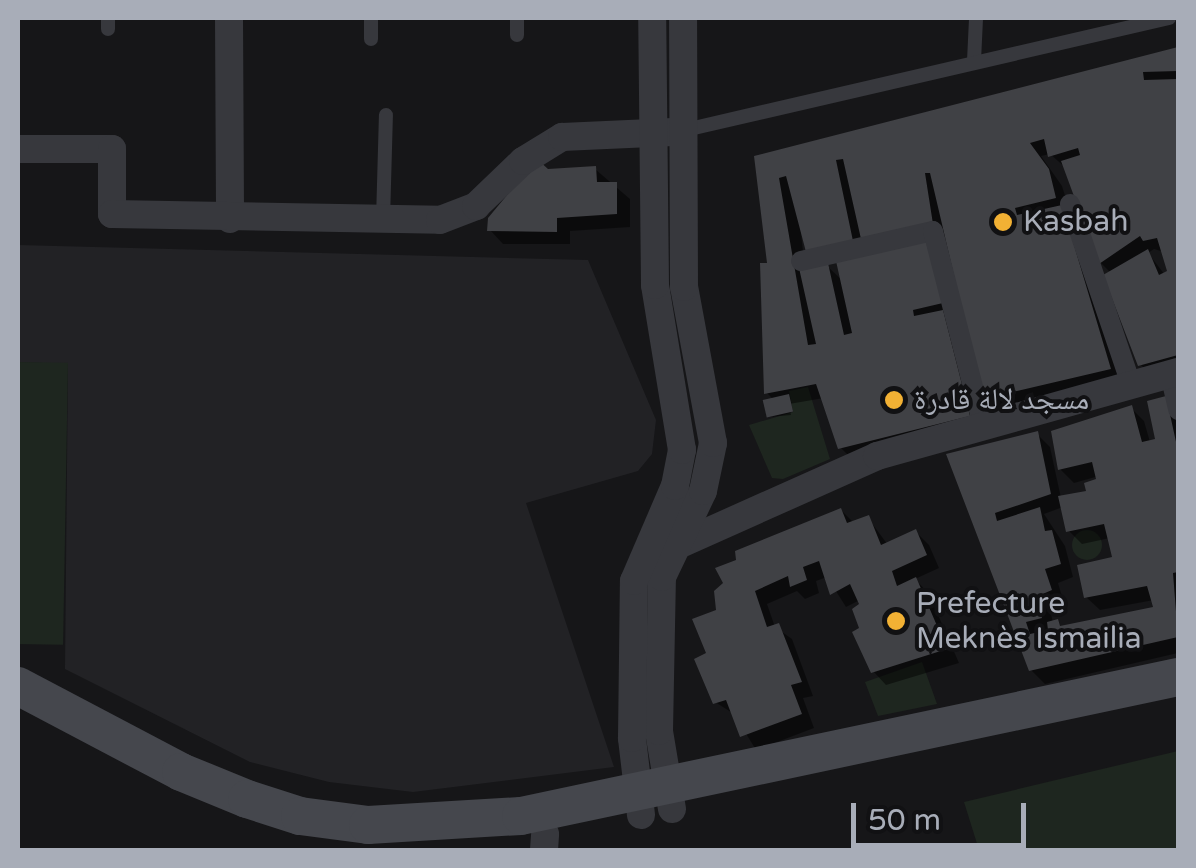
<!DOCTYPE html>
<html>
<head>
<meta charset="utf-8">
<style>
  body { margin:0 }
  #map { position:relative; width:1196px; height:868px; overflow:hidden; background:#161618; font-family:"Varela Round","Noto Naskh Arabic",sans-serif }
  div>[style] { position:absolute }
  .built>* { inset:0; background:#222225 }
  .green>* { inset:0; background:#1e261f; transform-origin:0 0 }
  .round { border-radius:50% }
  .shadow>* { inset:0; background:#0007 }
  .building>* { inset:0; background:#404145; transform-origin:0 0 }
  .service>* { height:14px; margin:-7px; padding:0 7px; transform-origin:7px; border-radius:7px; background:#37383d }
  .pedestrian>* { height:20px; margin:-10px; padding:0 10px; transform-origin:10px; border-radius:10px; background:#37383d }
  .minor>* { height:28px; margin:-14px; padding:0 14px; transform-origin:14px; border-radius:14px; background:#37383d }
  .secondary>* { height:38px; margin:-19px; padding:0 19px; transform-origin:19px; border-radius:19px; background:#45474d }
  .dots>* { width:28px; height:28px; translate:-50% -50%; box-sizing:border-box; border:5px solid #111113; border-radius:50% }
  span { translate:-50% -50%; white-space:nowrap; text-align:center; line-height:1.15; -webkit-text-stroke:8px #111113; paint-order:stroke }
  .poi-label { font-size:30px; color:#a8adb8 }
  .left { translate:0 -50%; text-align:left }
  .frame { position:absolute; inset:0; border:20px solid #a8adb8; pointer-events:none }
  .scale { position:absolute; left:851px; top:803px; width:175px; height:45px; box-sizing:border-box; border:5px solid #a8adb8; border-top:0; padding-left:12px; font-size:30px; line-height:35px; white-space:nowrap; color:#a8adb8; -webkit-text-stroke:8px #111113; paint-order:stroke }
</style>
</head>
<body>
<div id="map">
  <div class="built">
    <i style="clip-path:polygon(18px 245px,588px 260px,656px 420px,652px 454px,638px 471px,526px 503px,614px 767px,413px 792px,329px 782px,250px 762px,65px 669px,68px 364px,18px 362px)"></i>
  </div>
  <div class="green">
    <i style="left:18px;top:362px;width:50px;height:282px;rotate:1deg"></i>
    <i style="clip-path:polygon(808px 387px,830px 459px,783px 479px,772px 478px,749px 425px,793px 412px,789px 391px)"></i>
    <i class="round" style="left:1072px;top:530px;width:30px;height:30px"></i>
    <i style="clip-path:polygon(922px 662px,937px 704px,878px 716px,865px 682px)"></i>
    <i style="clip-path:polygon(1178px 751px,1178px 850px,979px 850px,964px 802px)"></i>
  </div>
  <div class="shadow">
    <i style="clip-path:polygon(evenodd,1178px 49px,1178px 371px,1154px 378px,1140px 364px,1111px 273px,1101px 263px,1066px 168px,1050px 154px,1041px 156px,1062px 186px,1123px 382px,999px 411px,985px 397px,948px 237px,926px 242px,982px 429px,854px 461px,840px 447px,824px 398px,789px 404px,791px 415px,769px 417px,775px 401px,767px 393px,770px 266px,756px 158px,1178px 49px,799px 214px,824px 266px,805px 270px,799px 214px,1178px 49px,1154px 249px,1164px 252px,1170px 272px,1165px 275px,1148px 253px,1154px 249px,1178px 49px,839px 260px,844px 282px,825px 264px,839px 260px)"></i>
    <i style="clip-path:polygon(595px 169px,630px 199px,630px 227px,570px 231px,570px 244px,503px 244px,490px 230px,548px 171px)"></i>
    <i style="clip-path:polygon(evenodd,1150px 403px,1178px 412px,1178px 653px,1045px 684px,1031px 670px,950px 456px,1037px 434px,1050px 447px,1061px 498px,1089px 493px,1099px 476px,1074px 483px,1060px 469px,1131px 408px,1144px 421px,1150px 442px,1158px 441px,1150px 403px,1063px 507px,1068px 530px,1082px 544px,1110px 538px,1115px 558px,1086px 597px,1100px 610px,1154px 600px,1156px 609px,1063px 628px,1053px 623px,1050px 609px,1064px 603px,1058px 583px,1073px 577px,1065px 546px,1044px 514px,1063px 507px)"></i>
    <i style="clip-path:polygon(841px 510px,854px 523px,868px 518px,888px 545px,916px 532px,929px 545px,939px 568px,915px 579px,929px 594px,959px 663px,886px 685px,873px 671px,860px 600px,846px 607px,827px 577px,816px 581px,819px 593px,805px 599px,797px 591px,767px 604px,775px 627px,792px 639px,813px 696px,803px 698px,814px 728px,756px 750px,734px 714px,715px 702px,709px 654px,719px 612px)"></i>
  </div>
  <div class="building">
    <i style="clip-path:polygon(1178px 47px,1178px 71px,1143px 72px,1144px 80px,1178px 79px,1178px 355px,1138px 366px,1103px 275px,1148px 249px,1159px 275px,1167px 271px,1157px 238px,1143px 241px,1140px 236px,1099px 264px,1061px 161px,1080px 155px,1078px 148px,1048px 157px,1044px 139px,1030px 143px,1049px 169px,1056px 198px,1015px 208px,1017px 215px,1062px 205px,1111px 369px,983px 399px,930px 173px,925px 173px,933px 224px,861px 239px,843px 159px,836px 160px,853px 241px,806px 252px,786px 176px,779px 178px,808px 345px,816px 344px,799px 268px,828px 263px,844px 335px,852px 333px,836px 261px,929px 241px,943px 303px,913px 310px,914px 316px,943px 310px,970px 416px,838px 449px,816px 384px,764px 394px,760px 263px,767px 263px,754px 156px)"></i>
    <i style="clip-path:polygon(537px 159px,548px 169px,596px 166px,597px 182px,617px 182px,617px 214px,557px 218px,557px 232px,487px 231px,488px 218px)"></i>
    <i style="left:789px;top:394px;width:18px;height:27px;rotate:77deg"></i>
    <i style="clip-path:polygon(1166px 396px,1178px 451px,1178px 572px,1173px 573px,1178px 637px,1029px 671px,946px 454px,1038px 431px,1051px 494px,995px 513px,997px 521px,1040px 507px,1045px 531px,1052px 530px,1061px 564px,1045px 569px,1052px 590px,1038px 596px,1042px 618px,1026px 622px,1030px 634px,1048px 630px,1047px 622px,1058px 619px,1060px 626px,1153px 607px,1147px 586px,1084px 598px,1077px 565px,1112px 557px,1104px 524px,1066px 532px,1058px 496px,1086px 491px,1084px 483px,1096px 479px,1092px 462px,1058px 470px,1051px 431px,1132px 405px,1142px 442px,1155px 439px,1147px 401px)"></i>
    <i style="clip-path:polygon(841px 508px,847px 523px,869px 515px,881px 545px,916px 529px,927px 555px,892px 571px,897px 586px,916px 577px,947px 649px,871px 673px,852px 632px,859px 628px,852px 609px,859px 604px,850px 584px,830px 595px,819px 561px,803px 567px,807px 580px,790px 587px,788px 576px,755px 591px,767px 627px,779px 623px,802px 682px,791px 685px,802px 714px,740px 737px,726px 700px,713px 704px,694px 659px,706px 653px,692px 619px,716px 610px,714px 591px,723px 583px,715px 568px,736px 560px,735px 551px)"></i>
  </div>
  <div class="service">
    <i style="left:108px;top:29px;width:11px;rotate:-90deg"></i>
    <i style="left:517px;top:35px;width:17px;rotate:-90deg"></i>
    <i style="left:371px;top:39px;width:21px;rotate:-90deg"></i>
    <i style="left:974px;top:61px;width:43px;rotate:-87.3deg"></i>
    <i style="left:681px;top:131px;width:501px;rotate:-13.04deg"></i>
    <i style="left:383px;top:220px;width:105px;rotate:-88.4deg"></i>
  </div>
  <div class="pedestrian">
    <i style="left:1070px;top:204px;width:190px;rotate:71.3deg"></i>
    <i style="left:801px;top:261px;width:135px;rotate:-12.8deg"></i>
    <i style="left:933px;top:231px;width:201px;rotate:75.6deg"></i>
    <i style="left:1170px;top:374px;width:37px;rotate:77deg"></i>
  </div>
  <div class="minor">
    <i style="left:229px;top:18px;width:201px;rotate:89.7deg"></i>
    <i style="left:18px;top:149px;width:94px"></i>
    <i style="left:112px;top:149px;width:65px;rotate:90deg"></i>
    <i style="left:112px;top:214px;width:328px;rotate:1deg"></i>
    <i style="left:440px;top:220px;width:39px;rotate:-21deg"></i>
    <i style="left:476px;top:206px;width:65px;rotate:-43.8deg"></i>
    <i style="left:523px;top:161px;width:46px;rotate:-31.6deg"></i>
    <i style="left:562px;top:137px;width:111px;rotate:-2.6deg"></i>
    <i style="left:676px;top:546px;width:220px;rotate:-24.1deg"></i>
    <i style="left:877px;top:456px;width:313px;rotate:-15.6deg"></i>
    <i style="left:672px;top:809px;width:79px;rotate:-99.5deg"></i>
    <i style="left:659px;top:731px;width:154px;rotate:-88.9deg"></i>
    <i style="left:662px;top:577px;width:95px;rotate:-64.5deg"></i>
    <i style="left:703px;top:491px;width:49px;rotate:-78.2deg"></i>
    <i style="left:713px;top:443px;width:159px;rotate:-100.5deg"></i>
    <i style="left:684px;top:287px;width:269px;rotate:-90.2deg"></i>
    <i style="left:641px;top:815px;width:78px;rotate:-96.7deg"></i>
    <i style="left:632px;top:738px;width:157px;rotate:-89.3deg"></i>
    <i style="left:634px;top:581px;width:103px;rotate:-66.7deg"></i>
    <i style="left:675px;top:486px;width:37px;rotate:-79deg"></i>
    <i style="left:682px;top:450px;width:167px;rotate:-99.3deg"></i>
    <i style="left:655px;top:285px;width:267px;rotate:-90.6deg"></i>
    <i style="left:544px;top:850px;width:16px;rotate:-86deg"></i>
  </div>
  <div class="secondary">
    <i style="left:18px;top:686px;width:184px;rotate:27.8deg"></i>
    <i style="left:181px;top:772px;width:71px;rotate:22.2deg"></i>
    <i style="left:247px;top:799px;width:56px;rotate:17.8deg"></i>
    <i style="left:300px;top:816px;width:69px;rotate:7.5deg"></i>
    <i style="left:368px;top:825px;width:153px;rotate:-3.4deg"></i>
    <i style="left:521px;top:816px;width:672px;rotate:-11.95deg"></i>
  </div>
  <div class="dots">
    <i style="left:1003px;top:222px;background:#f2b134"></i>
    <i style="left:894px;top:400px;background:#f2b134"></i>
    <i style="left:896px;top:621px;background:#f2b134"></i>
  </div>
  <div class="poi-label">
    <span class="left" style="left:1023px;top:222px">Kasbah</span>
    <span class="left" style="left:914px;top:400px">مسجد لالة قادرة</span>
    <span class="left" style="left:916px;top:621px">Prefecture<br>Meknès Ismailia</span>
  </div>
  <div class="frame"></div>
  <div class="scale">50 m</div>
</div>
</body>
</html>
